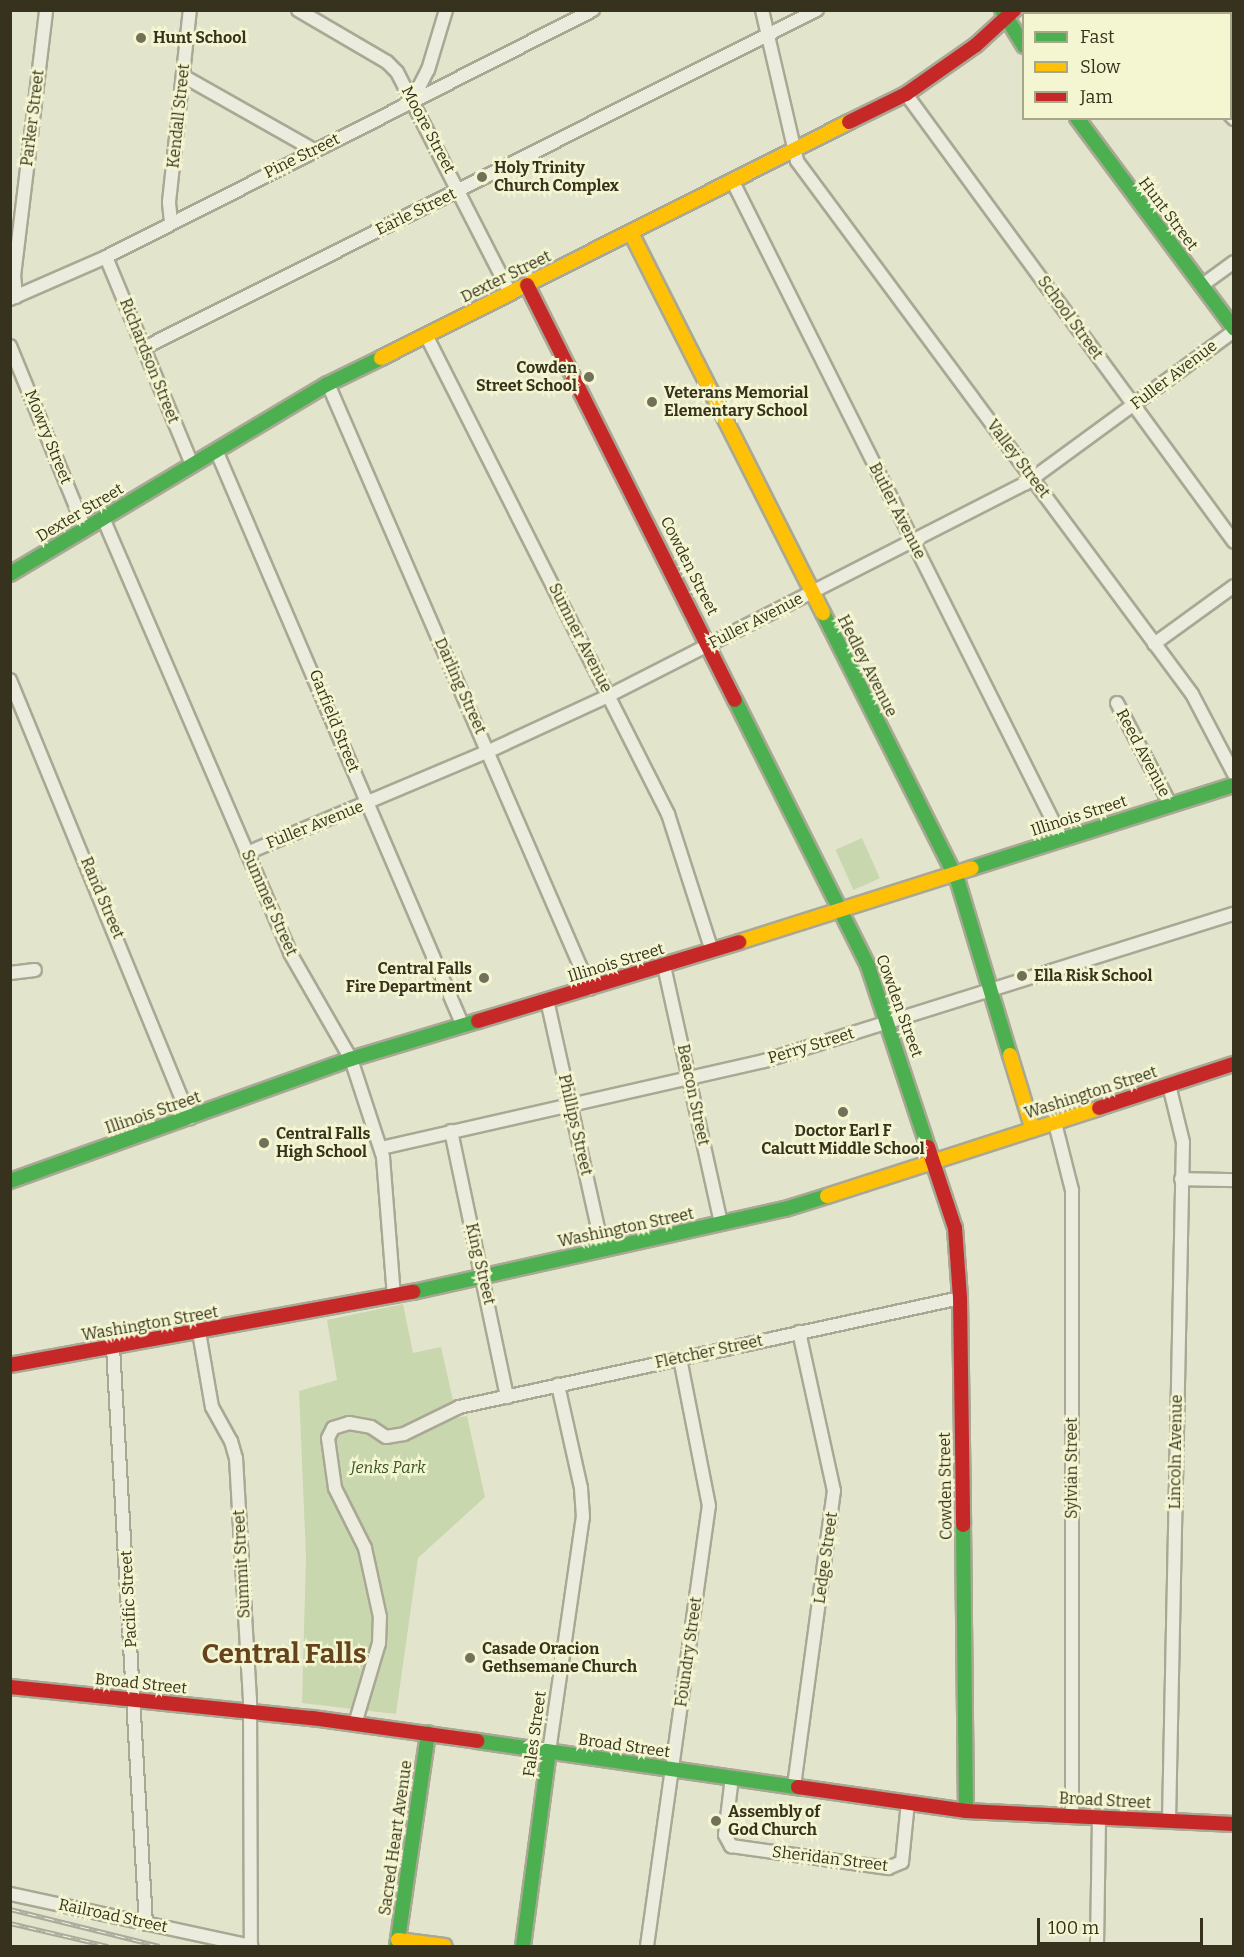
<!DOCTYPE html>
<html>
<head>
<meta charset="utf-8">
<style>
  body { margin:0 }
  #map { position:relative; width:1244px; height:1957px; overflow:hidden; background:#e3e4cc; font-family:Bitter,serif }
  div>[style] { position:absolute }
  .green>* { inset:0; background:#c9d7ae; transform-origin:0 0 }
  .roads { filter:drop-shadow(2px 0 #a9a895) drop-shadow(-2px 0 #a9a895) drop-shadow(0 2px #a9a895) drop-shadow(0 -2px #a9a895) }
  .street>* { height:12px; margin:-6px; padding:0 6px; transform-origin:6px; border-radius:6px; background:#ececde }
  .fast>* { height:14px; margin:-7px; padding:0 7px; transform-origin:7px; border-radius:7px; background:#4caf50 }
  .slow>* { height:14px; margin:-7px; padding:0 7px; transform-origin:7px; border-radius:7px; background:#ffc107 }
  .jam>* { height:14px; margin:-7px; padding:0 7px; transform-origin:7px; border-radius:7px; background:#c62828 }
  .rail>* { height:5px; margin-top:-2.5px; transform-origin:0; background:repeating-linear-gradient(90deg,#f4f5d1 0 9px,#abaa9d 0 18px); box-sizing:border-box; border-block:2px solid #abaa9d }
  .dots>* { width:16px; height:16px; translate:-50% -50%; box-sizing:border-box; border:3px solid #f4f5d1; border-radius:50% }
  span { translate:-50% -50%; white-space:nowrap; text-align:center; line-height:1.15; -webkit-text-stroke:5px #f4f5d1; paint-order:stroke }
  .poi-label { font-size:16px; color:#37321d; font-weight:700 }
  .left { translate:0 -50%; text-align:left }
  .right { translate:-100% -50%; text-align:right }
  .street-label { font-size:16px; color:#37321d }
  .park-label { font-size:16px; color:#385424; font-style:italic }
  .town-label { font-size:28px; color:#64431d; font-weight:700 }
  .frame { position:absolute; inset:0; border:12px solid #37321d; pointer-events:none }
  .legend { position:absolute; left:1022px; top:12px; width:210px; height:108px; box-sizing:border-box; background:#f4f5d1; border:2px solid #a8a789; margin:0; padding:8px 10px; list-style:none; font-size:18px; color:#37321d }
  .legend li { display:flex; align-items:center; gap:12px; height:30px }
  .legend b { width:30px; border:2px solid #a8a789 }
  .scale { position:absolute; left:1037px; top:1918px; width:166px; height:27px; box-sizing:border-box; border:3px solid #37321d; border-top:0; padding-left:8px; font-size:18px; line-height:21px; white-space:nowrap; color:#37321d; -webkit-text-stroke:4px #f4f5d1; paint-order:stroke }
</style>
</head>
<body>
<div id="map">
  <div class="green">
    <i style="left:862px;top:838px;width:44px;height:29px;rotate:66deg"></i>
    <i style="clip-path:polygon(403px 1304px,413px 1353px,441px 1347px,457px 1418px,467px 1416px,485px 1497px,418px 1558px,396px 1714px,302px 1703px,306px 1557px,299px 1391px,337px 1380px,327px 1320px)"></i>
  </div>
  <div class="roads">
    <div class="street">
      <i style="left:298px;top:10px;width:103px;rotate:30.3deg"></i>
      <i style="left:387px;top:62px;width:14px;rotate:45deg"></i>
      <i style="left:397px;top:72px;width:248px;rotate:62.9deg"></i>
      <i style="left:762px;top:10px;width:155px;rotate:76.9deg"></i>
      <i style="left:797px;top:161px;width:663px;rotate:53.46deg"></i>
      <i style="left:1192px;top:694px;width:90px;rotate:62.3deg"></i>
      <i style="left:1189px;top:14px;width:6px;rotate:-45deg"></i>
      <i style="left:183px;top:76px;width:150px;rotate:29.5deg"></i>
      <i style="left:906px;top:94px;width:555px;rotate:53.79deg"></i>
      <i style="left:413px;top:99px;width:33px;rotate:-63deg"></i>
      <i style="left:428px;top:70px;width:63px;rotate:-73.3deg"></i>
      <i style="left:1230px;top:115px;width:6px;rotate:45deg"></i>
      <i style="left:733px;top:182px;width:735px;rotate:63.4deg"></i>
      <i style="left:171px;top:222px;width:20px;rotate:-96deg"></i>
      <i style="left:169px;top:202px;width:193px;rotate:-83.8deg"></i>
      <i style="left:106px;top:257px;width:225px;rotate:67.5deg"></i>
      <i style="left:1201px;top:286px;width:41px;rotate:-36deg"></i>
      <i style="left:16px;top:297px;width:21px;rotate:-95deg"></i>
      <i style="left:14px;top:276px;width:268px;rotate:-83.1deg"></i>
      <i style="left:10px;top:299px;width:105px;rotate:-23.6deg"></i>
      <i style="left:106px;top:257px;width:546px;rotate:-26.89deg"></i>
      <i style="left:426px;top:335px;width:537px;rotate:63.2deg"></i>
      <i style="left:668px;top:814px;width:144px;rotate:72.2deg"></i>
      <i style="left:10px;top:346px;width:198px;rotate:67.7deg"></i>
      <i style="left:144px;top:348px;width:753px;rotate:-26.67deg"></i>
      <i style="left:328px;top:384px;width:659px;rotate:66.58deg"></i>
      <i style="left:216px;top:450px;width:627px;rotate:66.79deg"></i>
      <i style="left:103px;top:518px;width:473px;rotate:66.7deg"></i>
      <i style="left:290px;top:953px;width:122px;rotate:60.1deg"></i>
      <i style="left:351px;top:1059px;width:103px;rotate:71.9deg"></i>
      <i style="left:383px;top:1157px;width:139px;rotate:85.5deg"></i>
      <i style="left:1154px;top:644px;width:99px;rotate:-35.9deg"></i>
      <i style="left:10px;top:680px;width:474px;rotate:67.7deg"></i>
      <i style="left:1117px;top:703px;width:114px;rotate:62.3deg"></i>
      <i style="left:247px;top:853px;width:263px;rotate:-22.9deg"></i>
      <i style="left:489px;top:751px;width:133px;rotate:-24.8deg"></i>
      <i style="left:610px;top:695px;width:466px;rotate:-27deg"></i>
      <i style="left:1025px;top:484px;width:259px;rotate:-36.2deg"></i>
      <i style="left:664px;top:966px;width:264px;rotate:77.5deg"></i>
      <i style="left:10px;top:973px;width:25px;rotate:-7deg"></i>
      <i style="left:547px;top:1000px;width:256px;rotate:77.4deg"></i>
      <i style="left:1055px;top:1123px;width:69px;rotate:75.8deg"></i>
      <i style="left:1072px;top:1190px;width:626px;rotate:90deg"></i>
      <i style="left:451px;top:1131px;width:272px;rotate:78.1deg"></i>
      <i style="left:381px;top:1148px;width:393px;rotate:-12.8deg"></i>
      <i style="left:764px;top:1061px;width:492px;rotate:-17.4deg"></i>
      <i style="left:1181px;top:1179px;width:53px;rotate:1.1deg"></i>
      <i style="left:199px;top:1332px;width:76px;rotate:80.2deg"></i>
      <i style="left:212px;top:1407px;width:39px;rotate:61deg"></i>
      <i style="left:231px;top:1441px;width:18px;rotate:74deg"></i>
      <i style="left:236px;top:1458px;width:241px;rotate:86.7deg"></i>
      <i style="left:250px;top:1699px;width:247px;rotate:89.8deg"></i>
      <i style="left:113px;top:1347px;width:578px;rotate:86.73deg"></i>
      <i style="left:355px;top:1724px;width:84px;rotate:-73.5deg"></i>
      <i style="left:379px;top:1643px;width:26px;rotate:-88deg"></i>
      <i style="left:380px;top:1617px;width:71px;rotate:-102.3deg"></i>
      <i style="left:365px;top:1548px;width:67px;rotate:-116.6deg"></i>
      <i style="left:335px;top:1488px;width:50px;rotate:-98deg"></i>
      <i style="left:328px;top:1438px;width:11px;rotate:-63deg"></i>
      <i style="left:333px;top:1428px;width:17px;rotate:-17deg"></i>
      <i style="left:349px;top:1423px;width:22px;rotate:10deg"></i>
      <i style="left:371px;top:1427px;width:18px;rotate:34deg"></i>
      <i style="left:386px;top:1437px;width:18px;rotate:-9deg"></i>
      <i style="left:404px;top:1434px;width:61px;rotate:-26.1deg"></i>
      <i style="left:459px;top:1407px;width:513px;rotate:-12.27deg"></i>
      <i style="left:549px;top:1752px;width:237px;rotate:-81.8deg"></i>
      <i style="left:583px;top:1517px;width:29px;rotate:-94deg"></i>
      <i style="left:581px;top:1488px;width:106px;rotate:-102.6deg"></i>
      <i style="left:732px;top:1777px;width:58px;rotate:96.9deg"></i>
      <i style="left:725px;top:1835px;width:13px;rotate:61deg"></i>
      <i style="left:731px;top:1846px;width:159px;rotate:8deg"></i>
      <i style="left:888px;top:1868px;width:15px;rotate:-23deg"></i>
      <i style="left:902px;top:1862px;width:60px;rotate:-84.3deg"></i>
      <i style="left:794px;top:1786px;width:298px;rotate:-82.3deg"></i>
      <i style="left:834px;top:1491px;width:163px;rotate:-102.4deg"></i>
      <i style="left:1169px;top:1821px;width:679px;rotate:-88.82deg"></i>
      <i style="left:1183px;top:1142px;width:59px;rotate:-103.8deg"></i>
      <i style="left:10px;top:1894px;width:247px;rotate:12.2deg"></i>
      <i style="left:647px;top:1946px;width:444px;rotate:-82deg"></i>
      <i style="left:709px;top:1506px;width:151px;rotate:-101.1deg"></i>
      <i style="left:1097px;top:1946px;width:128px;rotate:-89.1deg"></i>
    </div>
    <div class="fast">
      <i style="left:1002px;top:10px;width:42px;rotate:58.6deg"></i>
      <i style="left:1077px;top:118px;width:263px;rotate:53.3deg"></i>
      <i style="left:10px;top:574px;width:370px;rotate:-30.9deg"></i>
      <i style="left:328px;top:384px;width:59px;rotate:-26.1deg"></i>
      <i style="left:823px;top:613px;width:301px;rotate:63.3deg"></i>
      <i style="left:958px;top:882px;width:181px;rotate:73.3deg"></i>
      <i style="left:735px;top:700px;width:297px;rotate:63.4deg"></i>
      <i style="left:868px;top:966px;width:191px;rotate:71.7deg"></i>
      <i style="left:972px;top:868px;width:275px;rotate:-17.6deg"></i>
      <i style="left:10px;top:1181px;width:362px;rotate:-19.7deg"></i>
      <i style="left:351px;top:1059px;width:133px;rotate:-16.7deg"></i>
      <i style="left:413px;top:1292px;width:381px;rotate:-12.6deg"></i>
      <i style="left:785px;top:1209px;width:44px;rotate:-17.2deg"></i>
      <i style="left:963px;top:1525px;width:286px;rotate:89.4deg"></i>
      <i style="left:477px;top:1741px;width:324px;rotate:8.2deg"></i>
      <i style="left:397px;top:1946px;width:215px;rotate:-81.7deg"></i>
      <i style="left:523px;top:1946px;width:196px;rotate:-82.4deg"></i>
    </div>
    <div class="slow">
      <i style="left:631px;top:233px;width:426px;rotate:63.2deg"></i>
      <i style="left:381px;top:358px;width:524px;rotate:-26.76deg"></i>
      <i style="left:739px;top:942px;width:244px;rotate:-17.6deg"></i>
      <i style="left:1010px;top:1055px;width:78px;rotate:73deg"></i>
      <i style="left:827px;top:1196px;width:286px;rotate:-17.9deg"></i>
      <i style="left:398px;top:1940px;width:47px;rotate:7.3deg"></i>
    </div>
    <div class="jam">
      <i style="left:849px;top:122px;width:64px;rotate:-26.2deg"></i>
      <i style="left:906px;top:94px;width:85px;rotate:-35deg"></i>
      <i style="left:976px;top:45px;width:52px;rotate:-42.6deg"></i>
      <i style="left:527px;top:285px;width:464px;rotate:63.4deg"></i>
      <i style="left:478px;top:1021px;width:273px;rotate:-16.8deg"></i>
      <i style="left:1099px;top:1108px;width:142px;rotate:-18.1deg"></i>
      <i style="left:928px;top:1147px;width:85px;rotate:71.6deg"></i>
      <i style="left:955px;top:1228px;width:70px;rotate:85.9deg"></i>
      <i style="left:960px;top:1298px;width:227px;rotate:89.2deg"></i>
      <i style="left:10px;top:1365px;width:410px;rotate:-10.3deg"></i>
      <i style="left:10px;top:1687px;width:304px;rotate:5.9deg"></i>
      <i style="left:312px;top:1718px;width:167px;rotate:7.9deg"></i>
      <i style="left:798px;top:1787px;width:170px;rotate:8.1deg"></i>
      <i style="left:966px;top:1811px;width:268px;rotate:2.8deg"></i>
    </div>
  </div>
  <div class="rail">
    <i style="left:10px;top:1909px;width:154px;rotate:13.9deg"></i>
    <i style="left:10px;top:1923px;width:101px;rotate:13.2deg"></i>
  </div>
  <div class="dots">
    <i style="left:141px;top:38px;background:#73705a"></i>
    <i style="left:482px;top:177px;background:#73705a"></i>
    <i style="left:589px;top:377px;background:#73705a"></i>
    <i style="left:652px;top:402px;background:#73705a"></i>
    <i style="left:1022px;top:976px;background:#73705a"></i>
    <i style="left:484px;top:978px;background:#73705a"></i>
    <i style="left:843px;top:1112px;background:#73705a"></i>
    <i style="left:264px;top:1143px;background:#73705a"></i>
    <i style="left:470px;top:1658px;background:#73705a"></i>
    <i style="left:716px;top:1821px;background:#73705a"></i>
  </div>
  <div class="poi-label">
    <span class="left" style="left:153px;top:38px">Hunt School</span>
    <span class="left" style="left:494px;top:177px">Holy Trinity<br>Church Complex</span>
    <span class="right" style="left:577px;top:377px">Cowden<br>Street School</span>
    <span class="left" style="left:664px;top:402px">Veterans Memorial<br>Elementary School</span>
    <span class="right" style="left:472px;top:978px">Central Falls<br>Fire Department</span>
    <span class="left" style="left:1034px;top:976px">Ella Risk School</span>
    <span style="left:843px;top:1140px">Doctor Earl F<br>Calcutt Middle School</span>
    <span class="left" style="left:276px;top:1143px">Central Falls<br>High School</span>
    <span class="left" style="left:482px;top:1658px">Casade Oracion<br>Gethsemane Church</span>
    <span class="left" style="left:728px;top:1821px">Assembly of<br>God Church</span>
  </div>
  <div class="street-label">
    <span style="left:179px;top:116px;rotate:-84deg">Kendall Street</span>
    <span style="left:33px;top:118px;rotate:-83deg">Parker Street</span>
    <span style="left:428px;top:130px;rotate:62deg">Moore Street</span>
    <span style="left:302px;top:156px;rotate:-26deg">Pine Street</span>
    <span style="left:416px;top:212px;rotate:-26deg">Earle Street</span>
    <span style="left:1168px;top:214px;rotate:53deg">Hunt Street</span>
    <span style="left:506px;top:277px;rotate:-26deg">Dexter Street</span>
    <span style="left:1070px;top:318px;rotate:54deg">School Street</span>
    <span style="left:149px;top:361px;rotate:68deg">Richardson Street</span>
    <span style="left:1174px;top:375px;rotate:-37deg">Fuller Avenue</span>
    <span style="left:48px;top:437px;rotate:68deg">Mowry Street</span>
    <span style="left:1018px;top:459px;rotate:53deg">Valley Street</span>
    <span style="left:897px;top:511px;rotate:63deg">Butler Avenue</span>
    <span style="left:80px;top:513px;rotate:-31deg">Dexter Street</span>
    <span style="left:689px;top:566px;rotate:63deg">Cowden Street</span>
    <span style="left:756px;top:621px;rotate:-27deg">Fuller Avenue</span>
    <span style="left:580px;top:638px;rotate:63deg">Sumner Avenue</span>
    <span style="left:867px;top:666px;rotate:63deg">Hedley Avenue</span>
    <span style="left:460px;top:686px;rotate:66deg">Darling Street</span>
    <span style="left:334px;top:721px;rotate:68deg">Garfield Street</span>
    <span style="left:1143px;top:753px;rotate:62deg">Reed Avenue</span>
    <span style="left:1079px;top:816px;rotate:-18deg">Illinois Street</span>
    <span style="left:315px;top:825px;rotate:-22deg">Fuller Avenue</span>
    <span style="left:102px;top:898px;rotate:67deg">Rand Street</span>
    <span style="left:269px;top:903px;rotate:66deg">Summer Street</span>
    <span style="left:616px;top:963px;rotate:-17deg">Illinois Street</span>
    <span style="left:899px;top:1006px;rotate:70deg">Cowden Street</span>
    <span style="left:811px;top:1046px;rotate:-17deg">Perry Street</span>
    <span style="left:1091px;top:1093px;rotate:-18deg">Washington Street</span>
    <span style="left:693px;top:1095px;rotate:78deg">Beacon Street</span>
    <span style="left:153px;top:1113px;rotate:-19deg">Illinois Street</span>
    <span style="left:575px;top:1125px;rotate:77deg">Phillips Street</span>
    <span style="left:626px;top:1228px;rotate:-12deg">Washington Street</span>
    <span style="left:480px;top:1264px;rotate:77deg">King Street</span>
    <span style="left:150px;top:1324px;rotate:-10deg">Washington Street</span>
    <span style="left:709px;top:1352px;rotate:-12deg">Fletcher Street</span>
    <span style="left:1176px;top:1452px;rotate:-89deg">Lincoln Avenue</span>
    <span style="left:1072px;top:1468px;rotate:-90deg">Sylvian Street</span>
    <span style="left:946px;top:1486px;rotate:-91deg">Cowden Street</span>
    <span style="left:826px;top:1558px;rotate:-82deg">Ledge Street</span>
    <span style="left:242px;top:1564px;rotate:-93deg">Summit Street</span>
    <span style="left:129px;top:1599px;rotate:-93deg">Pacific Street</span>
    <span style="left:689px;top:1652px;rotate:-82deg">Foundry Street</span>
    <span style="left:141px;top:1684px;rotate:6deg">Broad Street</span>
    <span style="left:535px;top:1734px;rotate:-82deg">Fales Street</span>
    <span style="left:624px;top:1746px;rotate:8deg">Broad Street</span>
    <span style="left:1105px;top:1801px;rotate:3deg">Broad Street</span>
    <span style="left:396px;top:1838px;rotate:-82deg">Sacred Heart Avenue</span>
    <span style="left:830px;top:1859px;rotate:7deg">Sheridan Street</span>
    <span style="left:113px;top:1916px;rotate:12deg">Railroad Street</span>
  </div>
  <div class="park-label">
    <span style="left:388px;top:1468px">Jenks Park</span>
  </div>
  <div class="town-label">
    <span style="left:284px;top:1654px">Central Falls</span>
  </div>
  <div class="frame"></div>
  <ul class="legend">
  <li><b style="height:8px;background:#4caf50"></b>Fast</li>
  <li><b style="height:8px;background:#ffc107"></b>Slow</li>
  <li><b style="height:8px;background:#c62828"></b>Jam</li>
  </ul>
  <div class="scale">100 m</div>
</div>
</body>
</html>
